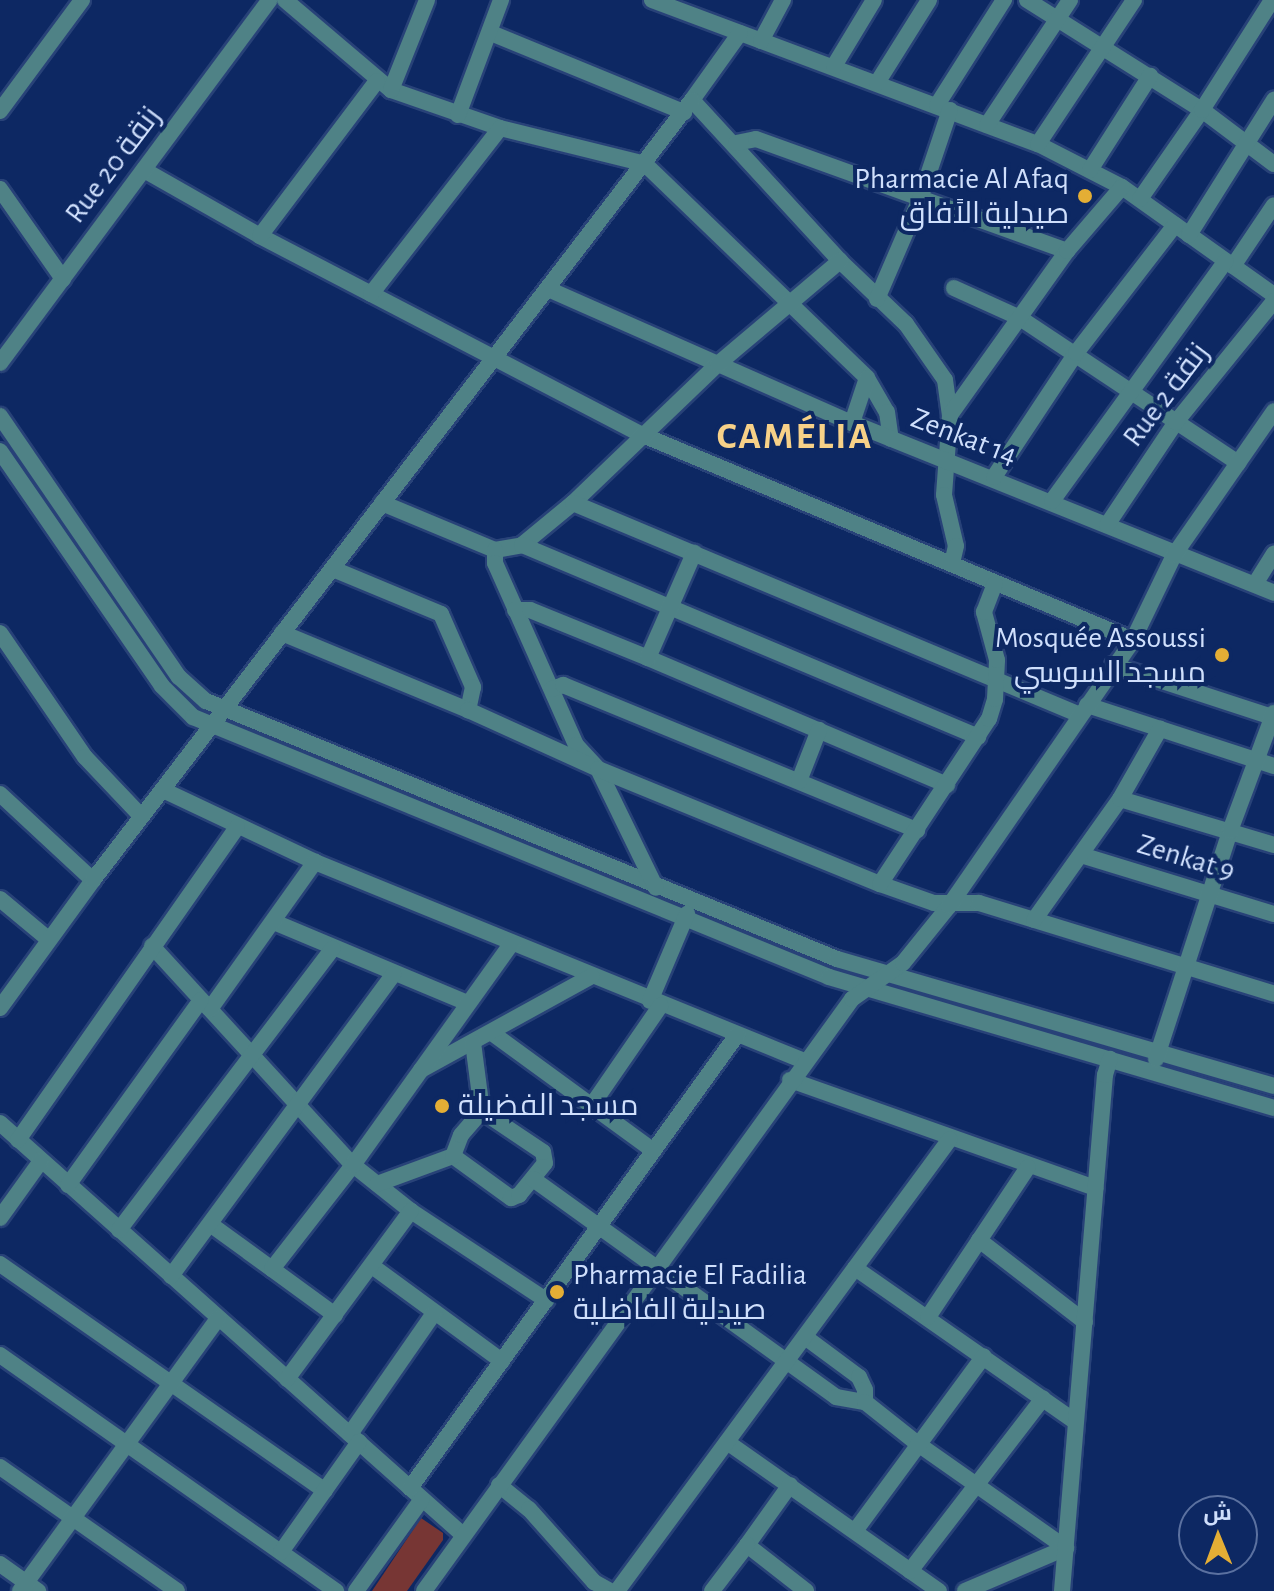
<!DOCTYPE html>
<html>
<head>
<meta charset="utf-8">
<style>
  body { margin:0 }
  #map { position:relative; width:1274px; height:1591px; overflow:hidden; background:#0d2863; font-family:"Alegreya Sans",Cairo,sans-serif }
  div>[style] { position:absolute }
  .green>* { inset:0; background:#773634 }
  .roads { filter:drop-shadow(2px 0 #284278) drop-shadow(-2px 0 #284278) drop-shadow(0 2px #284278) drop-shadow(0 -2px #284278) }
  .minor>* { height:16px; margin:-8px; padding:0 8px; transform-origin:8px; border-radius:8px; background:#4f8286 }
  .dots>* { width:22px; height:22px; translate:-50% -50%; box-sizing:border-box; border:4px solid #0d2863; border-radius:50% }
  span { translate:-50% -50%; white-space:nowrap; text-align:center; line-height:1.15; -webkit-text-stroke:8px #0d2863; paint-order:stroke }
  .street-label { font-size:30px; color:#cfdffc }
  .poi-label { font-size:30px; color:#cfdffc }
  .right { translate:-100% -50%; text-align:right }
  .left { translate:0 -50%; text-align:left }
  .district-label { font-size:38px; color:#f7d188; font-weight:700; letter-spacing:2px }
  .north { position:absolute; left:1178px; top:1495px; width:80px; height:80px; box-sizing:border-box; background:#0d2863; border:2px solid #5b71a0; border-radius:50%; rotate:359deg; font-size:22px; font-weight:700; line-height:32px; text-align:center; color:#cfdffc }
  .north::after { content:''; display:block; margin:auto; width:28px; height:36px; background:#e4ae35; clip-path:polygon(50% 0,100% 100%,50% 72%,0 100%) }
</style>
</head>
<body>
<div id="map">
  <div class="green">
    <i style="clip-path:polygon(421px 1518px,443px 1533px,443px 1540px,407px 1591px,372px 1591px)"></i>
  </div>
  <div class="roads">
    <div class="minor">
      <i style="left:285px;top:0;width:139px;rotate:40.3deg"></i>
      <i style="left:391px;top:90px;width:115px;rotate:19.2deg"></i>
      <i style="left:500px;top:128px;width:149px;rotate:13.9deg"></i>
      <i style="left:645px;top:164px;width:308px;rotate:43.9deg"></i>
      <i style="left:867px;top:378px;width:39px;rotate:60deg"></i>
      <i style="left:887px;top:412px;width:27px;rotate:82deg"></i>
      <i style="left:652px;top:0;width:412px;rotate:20.5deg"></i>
      <i style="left:1038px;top:144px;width:94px;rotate:27.1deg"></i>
      <i style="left:1122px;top:187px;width:186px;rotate:35.4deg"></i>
      <i style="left:1027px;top:0;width:207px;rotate:32.2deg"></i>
      <i style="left:1202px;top:110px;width:90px;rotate:36.9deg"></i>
      <i style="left:491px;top:33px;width:209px;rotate:22.3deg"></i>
      <i style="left:740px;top:33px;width:82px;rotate:125.6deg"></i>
      <i style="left:692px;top:100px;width:219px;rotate:47.4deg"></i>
      <i style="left:840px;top:261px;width:91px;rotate:43.7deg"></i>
      <i style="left:906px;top:324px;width:68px;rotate:55.1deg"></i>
      <i style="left:945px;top:380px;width:35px;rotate:82deg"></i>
      <i style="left:950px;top:415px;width:80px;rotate:94.3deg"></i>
      <i style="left:944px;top:495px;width:52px;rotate:76.8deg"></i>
      <i style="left:956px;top:546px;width:17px;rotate:103deg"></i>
      <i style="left:761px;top:41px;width:47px;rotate:-61.8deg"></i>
      <i style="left:834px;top:66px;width:77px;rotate:-58.8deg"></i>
      <i style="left:877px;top:83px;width:98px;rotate:-57.9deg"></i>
      <i style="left:391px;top:90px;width:97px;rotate:-68.2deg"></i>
      <i style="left:937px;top:105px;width:125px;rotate:-57.5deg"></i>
      <i style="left:0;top:111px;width:138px;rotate:-53.5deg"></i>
      <i style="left:458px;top:115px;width:123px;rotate:-69.5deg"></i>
      <i style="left:987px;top:125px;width:150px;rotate:-56.4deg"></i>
      <i style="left:736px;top:143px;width:20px;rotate:-11deg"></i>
      <i style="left:756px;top:139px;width:331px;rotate:19.8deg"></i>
      <i style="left:1038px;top:144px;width:173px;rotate:-56.3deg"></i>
      <i style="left:144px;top:170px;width:133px;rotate:29.6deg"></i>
      <i style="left:260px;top:236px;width:434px;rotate:27.5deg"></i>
      <i style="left:645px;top:436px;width:529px;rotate:22.69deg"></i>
      <i style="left:1090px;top:170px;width:112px;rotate:-57.4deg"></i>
      <i style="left:0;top:189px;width:110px;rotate:55deg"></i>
      <i style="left:1140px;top:199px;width:108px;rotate:-55.1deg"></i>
      <i style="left:1202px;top:110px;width:130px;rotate:-57.5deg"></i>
      <i style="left:1189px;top:235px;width:160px;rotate:-57.8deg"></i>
      <i style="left:260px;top:236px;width:194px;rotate:-53deg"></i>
      <i style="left:1233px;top:266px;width:73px;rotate:-56.1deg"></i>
      <i style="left:954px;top:288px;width:72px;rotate:24.4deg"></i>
      <i style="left:1020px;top:318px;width:262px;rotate:33.6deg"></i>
      <i style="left:548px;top:289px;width:332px;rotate:23.8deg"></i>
      <i style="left:852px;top:423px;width:455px;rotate:21.9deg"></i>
      <i style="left:371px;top:294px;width:210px;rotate:-52.1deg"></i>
      <i style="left:877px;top:299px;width:109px;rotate:-66.7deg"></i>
      <i style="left:920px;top:199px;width:94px;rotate:-71.4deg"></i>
      <i style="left:0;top:363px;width:452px;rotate:-53.4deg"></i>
      <i style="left:950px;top:415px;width:201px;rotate:-54.5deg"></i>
      <i style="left:1067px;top:251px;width:84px;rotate:-49.3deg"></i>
      <i style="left:0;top:416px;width:316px;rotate:55.6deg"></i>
      <i style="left:179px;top:677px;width:36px;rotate:42deg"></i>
      <i style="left:206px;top:701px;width:682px;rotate:22.24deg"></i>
      <i style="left:837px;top:959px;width:455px;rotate:16.2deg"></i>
      <i style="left:852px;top:423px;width:47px;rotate:-71.6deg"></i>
      <i style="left:0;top:451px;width:285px;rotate:55.4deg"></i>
      <i style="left:162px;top:686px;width:44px;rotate:45deg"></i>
      <i style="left:193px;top:717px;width:687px;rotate:22.23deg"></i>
      <i style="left:829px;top:977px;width:464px;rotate:16.4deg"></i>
      <i style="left:994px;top:477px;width:149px;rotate:-56.5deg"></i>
      <i style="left:1076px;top:353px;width:162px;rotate:-52.3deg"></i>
      <i style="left:1052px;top:501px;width:296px;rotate:-54.1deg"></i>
      <i style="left:382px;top:503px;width:122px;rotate:22.6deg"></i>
      <i style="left:495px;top:550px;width:27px;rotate:-10deg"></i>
      <i style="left:522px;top:545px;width:66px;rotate:-39.5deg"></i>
      <i style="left:573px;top:503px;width:201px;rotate:-43.8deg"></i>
      <i style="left:718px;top:364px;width:160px;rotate:-40.2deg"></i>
      <i style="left:573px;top:503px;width:550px;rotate:22.69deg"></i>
      <i style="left:1107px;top:525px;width:124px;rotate:-56.2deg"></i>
      <i style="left:1176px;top:422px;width:156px;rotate:-51deg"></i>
      <i style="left:522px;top:545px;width:495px;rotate:22.8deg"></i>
      <i style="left:495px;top:550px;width:13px;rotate:90deg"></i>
      <i style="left:495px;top:563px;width:199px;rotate:66deg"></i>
      <i style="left:576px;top:745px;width:33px;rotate:47deg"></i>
      <i style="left:598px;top:769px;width:132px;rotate:64deg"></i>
      <i style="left:333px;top:569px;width:117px;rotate:22.6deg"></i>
      <i style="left:441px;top:614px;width:80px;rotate:66.3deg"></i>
      <i style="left:473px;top:687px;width:24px;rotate:102deg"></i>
      <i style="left:1255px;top:584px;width:36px;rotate:-58deg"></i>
      <i style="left:515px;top:610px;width:15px"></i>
      <i style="left:530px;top:610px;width:127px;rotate:22.1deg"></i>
      <i style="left:648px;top:658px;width:325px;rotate:23deg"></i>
      <i style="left:0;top:633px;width:150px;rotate:55.6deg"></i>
      <i style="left:85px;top:757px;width:81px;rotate:46.5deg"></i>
      <i style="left:282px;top:633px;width:201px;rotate:22.5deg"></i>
      <i style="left:468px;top:710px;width:143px;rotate:24.4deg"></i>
      <i style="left:598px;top:769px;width:305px;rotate:22.2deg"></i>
      <i style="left:880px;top:884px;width:57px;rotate:19.4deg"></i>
      <i style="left:934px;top:903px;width:45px"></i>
      <i style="left:979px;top:903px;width:309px;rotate:17.1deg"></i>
      <i style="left:648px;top:658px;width:115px;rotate:-66.3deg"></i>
      <i style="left:1113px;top:665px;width:167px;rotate:18.1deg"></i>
      <i style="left:552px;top:689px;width:12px;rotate:-20deg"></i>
      <i style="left:563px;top:685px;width:383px;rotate:22.3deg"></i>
      <i style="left:1087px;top:705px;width:197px;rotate:18.1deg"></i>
      <i style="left:799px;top:781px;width:55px;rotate:-68.6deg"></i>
      <i style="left:163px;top:790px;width:168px;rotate:25.3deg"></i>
      <i style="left:315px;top:862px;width:528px;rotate:22.14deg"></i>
      <i style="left:0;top:794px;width:127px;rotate:42.8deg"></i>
      <i style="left:1120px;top:799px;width:161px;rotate:16.6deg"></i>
      <i style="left:1081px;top:855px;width:202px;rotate:17deg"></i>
      <i style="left:880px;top:884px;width:198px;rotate:-56.6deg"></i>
      <i style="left:989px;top:719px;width:21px;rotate:-73deg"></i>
      <i style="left:995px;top:699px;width:39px;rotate:-87deg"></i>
      <i style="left:997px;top:660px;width:50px;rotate:-105.2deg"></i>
      <i style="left:984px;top:612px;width:30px;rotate:-69deg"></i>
      <i style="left:0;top:899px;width:62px;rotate:39.8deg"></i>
      <i style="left:1034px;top:920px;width:148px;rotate:-54.6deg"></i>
      <i style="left:1120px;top:799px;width:81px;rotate:-60.3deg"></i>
      <i style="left:274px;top:922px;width:210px;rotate:22.7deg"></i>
      <i style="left:152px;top:946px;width:297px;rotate:47.5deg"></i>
      <i style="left:353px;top:1165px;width:74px;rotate:38.4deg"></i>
      <i style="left:411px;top:1211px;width:162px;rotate:33.4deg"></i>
      <i style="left:650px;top:1001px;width:95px;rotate:-67deg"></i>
      <i style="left:0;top:1008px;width:158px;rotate:-54deg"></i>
      <i style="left:93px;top:880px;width:983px;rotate:-52.48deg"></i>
      <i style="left:210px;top:1009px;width:181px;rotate:-54.5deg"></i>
      <i style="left:492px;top:1033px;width:200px;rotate:36.1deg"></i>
      <i style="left:1156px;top:1059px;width:240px;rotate:-72deg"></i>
      <i style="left:1230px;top:831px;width:126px;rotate:-69.6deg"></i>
      <i style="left:421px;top:1070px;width:195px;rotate:-28.8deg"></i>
      <i style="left:790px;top:1080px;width:324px;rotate:19.5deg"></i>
      <i style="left:592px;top:1105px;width:121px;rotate:-55.4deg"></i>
      <i style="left:0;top:1123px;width:620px;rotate:41.66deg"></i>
      <i style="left:18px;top:1140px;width:382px;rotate:-55deg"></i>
      <i style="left:453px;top:1156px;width:72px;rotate:35.9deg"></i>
      <i style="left:511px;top:1198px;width:9px;rotate:-21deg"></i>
      <i style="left:519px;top:1195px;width:41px;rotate:-50.9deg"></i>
      <i style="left:545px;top:1163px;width:11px;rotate:-100deg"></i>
      <i style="left:543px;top:1152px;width:73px;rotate:-146.1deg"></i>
      <i style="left:533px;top:1179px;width:373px;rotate:35.7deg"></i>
      <i style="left:836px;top:1397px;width:29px;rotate:10deg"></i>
      <i style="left:377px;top:1184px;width:81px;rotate:-20.2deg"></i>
      <i style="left:453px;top:1156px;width:22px;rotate:-69deg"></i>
      <i style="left:461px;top:1135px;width:32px;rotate:-49deg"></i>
      <i style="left:482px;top:1111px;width:69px;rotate:-97.5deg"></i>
      <i style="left:68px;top:1185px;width:228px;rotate:-54.3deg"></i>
      <i style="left:0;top:1218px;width:70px;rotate:-54.3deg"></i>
      <i style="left:210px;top:1224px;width:77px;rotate:36deg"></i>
      <i style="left:119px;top:1230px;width:353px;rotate:-52.8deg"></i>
      <i style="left:979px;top:1240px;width:134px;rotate:37.7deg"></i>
      <i style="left:0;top:1264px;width:396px;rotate:34.9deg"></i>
      <i style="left:372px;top:1266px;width:161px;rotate:36.2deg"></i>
      <i style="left:855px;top:1268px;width:269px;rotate:34.9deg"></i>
      <i style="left:171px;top:1276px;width:375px;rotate:-53.6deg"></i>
      <i style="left:335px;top:1315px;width:78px;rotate:-143.9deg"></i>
      <i style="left:272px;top:1269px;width:132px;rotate:-52.1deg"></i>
      <i style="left:353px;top:1165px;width:273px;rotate:-54.4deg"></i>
      <i style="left:928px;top:1317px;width:180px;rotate:-56.3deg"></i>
      <i style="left:805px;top:1337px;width:67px;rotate:36.5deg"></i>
      <i style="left:859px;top:1377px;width:14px;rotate:65deg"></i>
      <i style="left:865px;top:1390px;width:12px;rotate:90deg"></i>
      <i style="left:865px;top:1402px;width:68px;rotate:38.4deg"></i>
      <i style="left:918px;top:1444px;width:181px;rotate:35.1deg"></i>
      <i style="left:0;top:1355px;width:411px;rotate:35.1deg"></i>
      <i style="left:287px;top:1379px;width:209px;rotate:-53.6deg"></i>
      <i style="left:350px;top:1434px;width:147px;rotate:-55.2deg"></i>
      <i style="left:727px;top:1442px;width:259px;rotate:35.1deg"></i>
      <i style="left:0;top:1467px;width:216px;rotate:35deg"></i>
      <i style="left:499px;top:1485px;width:38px;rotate:39deg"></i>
      <i style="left:529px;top:1509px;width:98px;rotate:48.3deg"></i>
      <i style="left:594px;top:1582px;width:18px;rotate:29deg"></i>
      <i style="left:790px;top:1485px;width:74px;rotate:125.6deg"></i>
      <i style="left:747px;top:1545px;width:75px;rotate:37.9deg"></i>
      <i style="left:410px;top:1488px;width:559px;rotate:-54.18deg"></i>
      <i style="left:855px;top:1531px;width:217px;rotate:-53.6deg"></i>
      <i style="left:281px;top:1552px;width:135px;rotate:-54.7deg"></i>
      <i style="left:0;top:1564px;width:47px;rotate:35.4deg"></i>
      <i style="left:910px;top:1571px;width:218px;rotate:-52.4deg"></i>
      <i style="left:20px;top:1591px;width:337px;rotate:-54deg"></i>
      <i style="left:356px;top:1591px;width:113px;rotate:-54.3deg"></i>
      <i style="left:424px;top:1591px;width:731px;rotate:-54.13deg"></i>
      <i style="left:852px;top:999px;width:62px;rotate:-35.2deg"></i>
      <i style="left:903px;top:963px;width:73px;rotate:-51.1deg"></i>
      <i style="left:949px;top:906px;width:323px;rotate:-55.3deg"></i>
      <i style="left:1133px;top:640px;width:94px;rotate:-64.2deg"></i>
      <i style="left:1174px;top:555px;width:175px;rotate:-55.2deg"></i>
      <i style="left:617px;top:1591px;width:561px;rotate:-53.62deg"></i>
      <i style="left:712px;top:1591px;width:58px;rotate:-52.7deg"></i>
      <i style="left:965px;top:1591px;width:110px;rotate:-23.1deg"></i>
      <i style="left:1062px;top:1591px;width:518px;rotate:-85.24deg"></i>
      <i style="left:1105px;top:1075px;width:17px;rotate:-73deg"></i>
    </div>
  </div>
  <div class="dots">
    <i style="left:1085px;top:196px;background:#e4ae35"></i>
    <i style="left:1222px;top:655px;background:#e4ae35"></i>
    <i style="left:442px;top:1106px;background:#e4ae35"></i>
    <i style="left:557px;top:1292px;background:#e4ae35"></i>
  </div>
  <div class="street-label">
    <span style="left:113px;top:165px;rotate:-53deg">Rue 20 زنقة</span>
    <span style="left:1166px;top:395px;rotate:-53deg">Rue 2 زنقة</span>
    <span style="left:964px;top:437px;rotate:21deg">Zenkat 14</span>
    <span style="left:1186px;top:858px;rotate:17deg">Zenkat 9</span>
  </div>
  <div class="poi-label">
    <span class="right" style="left:1069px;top:196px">Pharmacie Al Afaq<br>صيدلية الاًفاق</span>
    <span class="right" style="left:1206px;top:655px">Mosquée Assoussi<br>مسجد السوسي</span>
    <span class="left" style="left:458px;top:1106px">مسجد الفضيلة</span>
    <span class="left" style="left:573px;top:1292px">Pharmacie El Fadilia<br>صيدلية الفاضلية</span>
  </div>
  <div class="district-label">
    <span style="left:795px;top:438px">CAMÉLIA</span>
  </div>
  <div class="north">ش</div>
</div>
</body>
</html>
